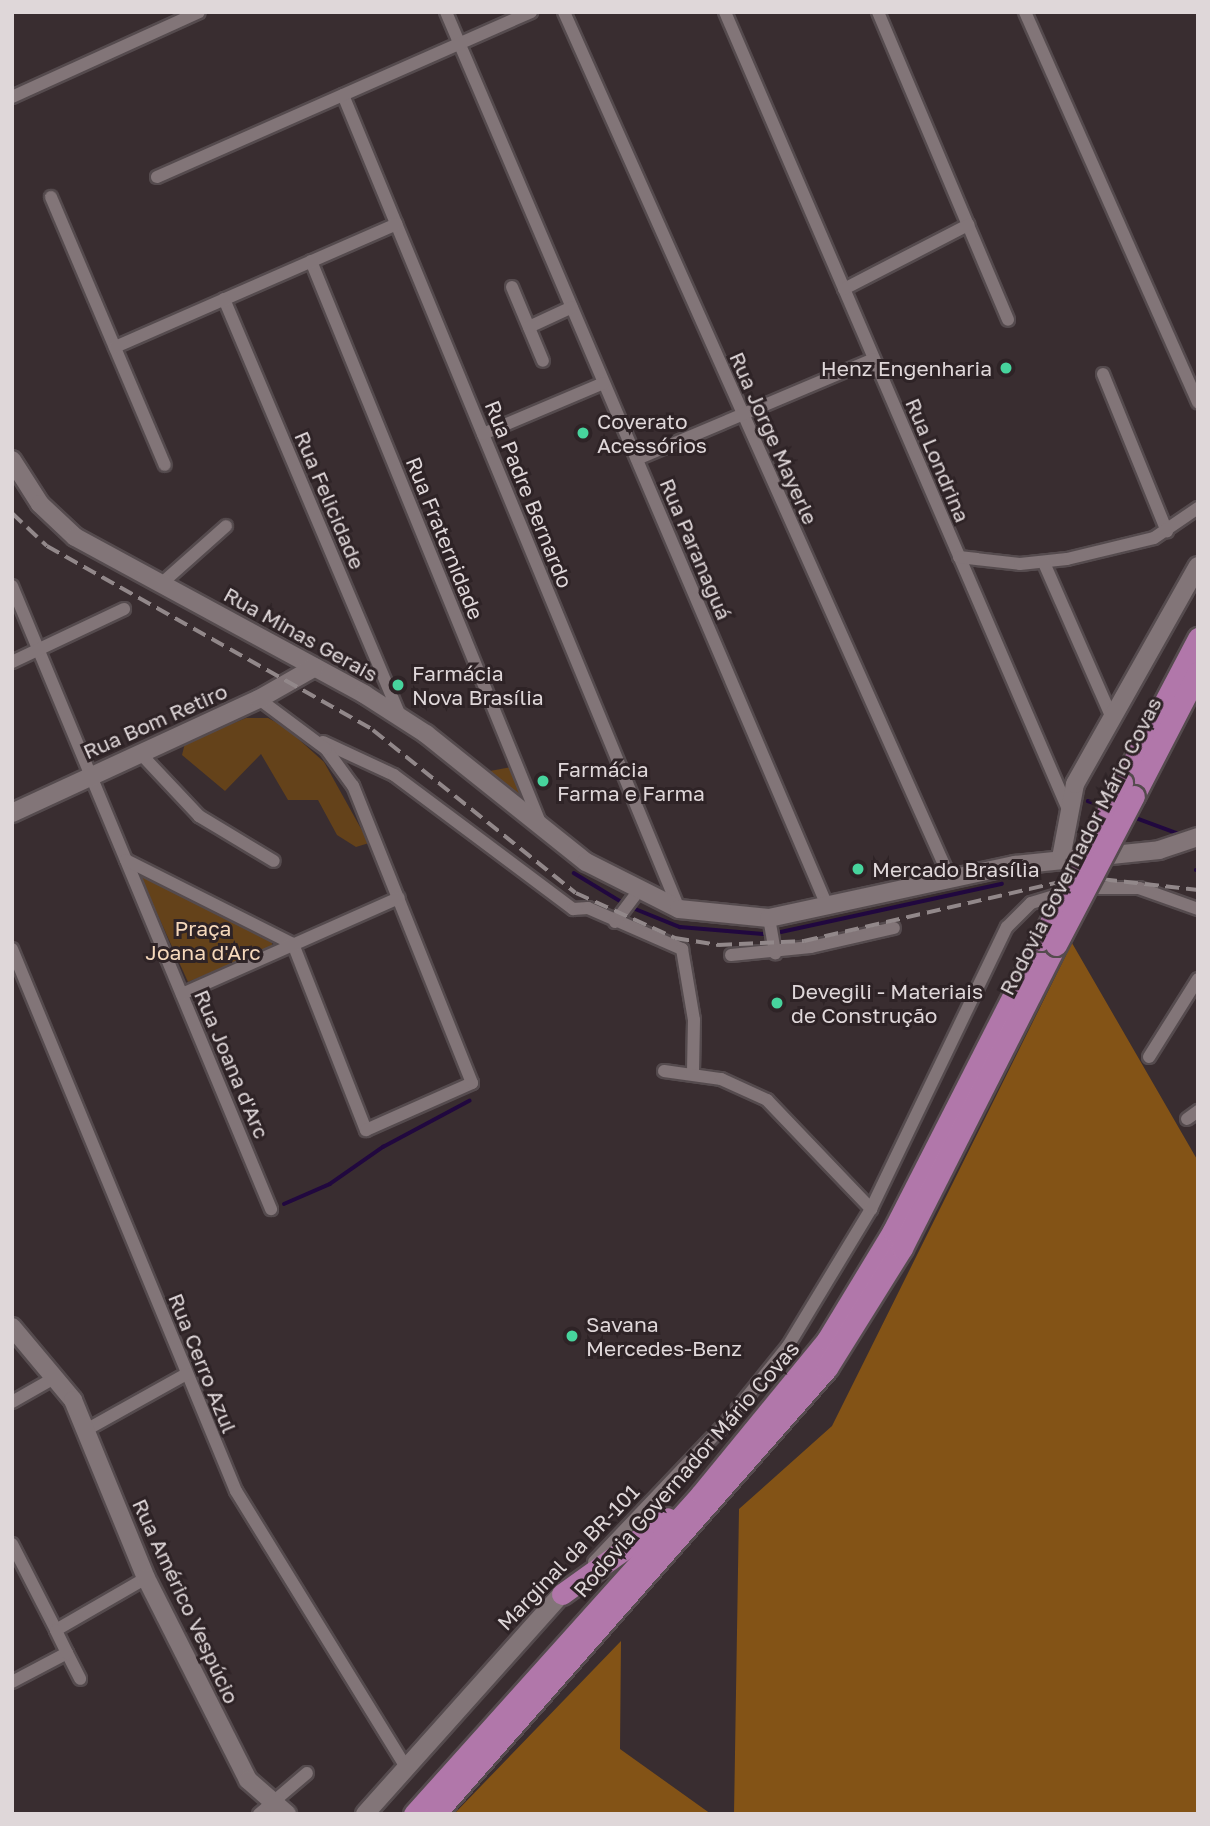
<!DOCTYPE html>
<html>
<head>
<meta charset="utf-8">
<style>
  body { margin:0 }
  #map { position:relative; width:1210px; height:1826px; overflow:hidden; background:#392d30; font-family:"Golos Text",sans-serif }
  div>[style] { position:absolute }
  .green>* { inset:0; background:#64421a }
  .forest>* { inset:0; background:#835316 }
  .stream>* { height:3.5px; margin:-1.75px; padding:0 1.75px; transform-origin:1.75px; border-radius:1.75px; background:#21083f }
  .roads { filter:drop-shadow(2px 0 #554b4e) drop-shadow(-2px 0 #554b4e) drop-shadow(0 2px #554b4e) drop-shadow(0 -2px #554b4e) }
  .street>* { height:12px; margin:-6px; padding:0 6px; transform-origin:6px; border-radius:6px; background:#827578 }
  .secondary>* { height:18px; margin:-9px; padding:0 9px; transform-origin:9px; border-radius:9px; background:#827578 }
  .highway>* { height:21px; margin:-10.5px; padding:0 10.5px; transform-origin:10.5px; border-radius:10.5px; background:#b177aa }
  .rail>* { height:3.5px; margin-top:-1.75px; transform-origin:0; background:repeating-linear-gradient(90deg,#92888a 0 14px,transparent 0 21px) }
  .bridges { filter:drop-shadow(2px 0 #554b4e) drop-shadow(-2px 0 #554b4e) drop-shadow(0 2px #554b4e) drop-shadow(0 -2px #554b4e) }
  .highway-bridge>* { height:21px; margin:-10.5px; padding:0 10.5px; transform-origin:10.5px; border-radius:10.5px; background:#b177aa }
  .dots>* { width:19px; height:19px; translate:-50% -50%; box-sizing:border-box; border:4px solid #2e2326; border-radius:50% }
  span { translate:-50% -50%; white-space:nowrap; text-align:center; line-height:1.15; -webkit-text-stroke:6px #2e2326; paint-order:stroke }
  .poi-label { font-size:21px; color:#dfd7d9 }
  .right { translate:-100% -50%; text-align:right }
  .left { translate:0 -50%; text-align:left }
  .street-label { font-size:21px; color:#dfd7d9 }
  .park-label { font-size:21px; color:#f5d8bb }
  .frame { position:absolute; inset:0; border:14px solid #dfd7d9; pointer-events:none }
</style>
</head>
<body>
<div id="map">
  <div class="green">
    <i style="clip-path:polygon(246px 718px,268px 718px,285px 727px,324px 762px,369px 843px,356px 847px,337px 835px,318px 800px,288px 800px,261px 754px,225px 791px,182px 755px,185px 743px)"></i>
    <i style="clip-path:polygon(511px 767px,525px 800px,490px 771px)"></i>
    <i style="clip-path:polygon(137px 869px,272px 938px,272px 947px,188px 982px)"></i>
  </div>
  <div class="forest">
    <i style="clip-path:polygon(1072px 943px,1198px 1161px,1198px 1814px,734px 1814px,739px 1509px,832px 1426px)"></i>
    <i style="clip-path:polygon(621px 1641px,620px 1749px,711px 1814px,454px 1814px)"></i>
  </div>
  <div class="stream">
    <i style="left:1088px;top:801px;width:16px;rotate:18deg"></i>
    <i style="left:1133px;top:817px;width:52px;rotate:20.2deg"></i>
    <i style="left:1196px;top:870px;width:2px"></i>
    <i style="left:574px;top:873px;width:60px;rotate:31.3deg"></i>
    <i style="left:633px;top:908px;width:51px;rotate:22deg"></i>
    <i style="left:680px;top:927px;width:83px;rotate:4.8deg"></i>
    <i style="left:781px;top:932px;width:226px;rotate:-12.3deg"></i>
    <i style="left:284px;top:1204px;width:50px;rotate:-23.5deg"></i>
    <i style="left:330px;top:1184px;width:65px;rotate:-34.9deg"></i>
    <i style="left:383px;top:1147px;width:98px;rotate:-28.1deg"></i>
  </div>
  <div class="roads">
    <div class="street">
      <i style="left:446px;top:12px;width:974px;rotate:66.91deg"></i>
      <i style="left:564px;top:12px;width:948px;rotate:65.98deg"></i>
      <i style="left:725px;top:12px;width:865px;rotate:66.72deg"></i>
      <i style="left:878px;top:12px;width:334px;rotate:67.1deg"></i>
      <i style="left:1025px;top:12px;width:427px;rotate:66.1deg"></i>
      <i style="left:343px;top:95px;width:881px;rotate:67.57deg"></i>
      <i style="left:12px;top:97px;width:205px;rotate:-24.4deg"></i>
      <i style="left:157px;top:177px;width:409px;rotate:-23.8deg"></i>
      <i style="left:51px;top:197px;width:291px;rotate:67deg"></i>
      <i style="left:311px;top:261px;width:609px;rotate:67.81deg"></i>
      <i style="left:512px;top:287px;width:80px;rotate:67.3deg"></i>
      <i style="left:844px;top:289px;width:140px;rotate:-27.3deg"></i>
      <i style="left:224px;top:299px;width:454px;rotate:67.1deg"></i>
      <i style="left:529px;top:327px;width:47px;rotate:-24.9deg"></i>
      <i style="left:115px;top:347px;width:307px;rotate:-23.6deg"></i>
      <i style="left:1103px;top:374px;width:170px;rotate:67.9deg"></i>
      <i style="left:483px;top:434px;width:131px;rotate:-22.9deg"></i>
      <i style="left:637px;top:459px;width:257px;rotate:-22.9deg"></i>
      <i style="left:959px;top:557px;width:61px;rotate:6.5deg"></i>
      <i style="left:1020px;top:564px;width:47px;rotate:-6.1deg"></i>
      <i style="left:1067px;top:559px;width:89px;rotate:-13.6deg"></i>
      <i style="left:1154px;top:538px;width:53px;rotate:-34.3deg"></i>
      <i style="left:1044px;top:563px;width:169px;rotate:66.3deg"></i>
      <i style="left:161px;top:584px;width:87px;rotate:-41.7deg"></i>
      <i style="left:12px;top:586px;width:675px;rotate:67.43deg"></i>
      <i style="left:12px;top:662px;width:124px;rotate:-25.3deg"></i>
      <i style="left:323px;top:742px;width:78px;rotate:24.9deg"></i>
      <i style="left:394px;top:775px;width:224px;rotate:36.8deg"></i>
      <i style="left:573px;top:909px;width:15px;rotate:-4deg"></i>
      <i style="left:588px;top:908px;width:103px;rotate:23.6deg"></i>
      <i style="left:682px;top:949px;width:72px;rotate:80.4deg"></i>
      <i style="left:694px;top:1020px;width:54px;rotate:91.1deg"></i>
      <i style="left:139px;top:752px;width:88px;rotate:46.8deg"></i>
      <i style="left:199px;top:816px;width:87px;rotate:31deg"></i>
      <i style="left:126px;top:860px;width:187px;rotate:26.7deg"></i>
      <i style="left:293px;top:944px;width:200px;rotate:68.6deg"></i>
      <i style="left:366px;top:1130px;width:116px;rotate:-23.9deg"></i>
      <i style="left:472px;top:1083px;width:320px;rotate:-111.8deg"></i>
      <i style="left:353px;top:786px;width:46px;rotate:-126.1deg"></i>
      <i style="left:326px;top:749px;width:84px;rotate:-143.3deg"></i>
      <i style="left:1084px;top:888px;width:55px"></i>
      <i style="left:1139px;top:888px;width:63px;rotate:19.6deg"></i>
      <i style="left:769px;top:918px;width:36px;rotate:80deg"></i>
      <i style="left:615px;top:922px;width:36px;rotate:-53deg"></i>
      <i style="left:12px;top:949px;width:586px;rotate:67.55deg"></i>
      <i style="left:236px;top:1491px;width:324px;rotate:58.4deg"></i>
      <i style="left:731px;top:955px;width:80px;rotate:-5.7deg"></i>
      <i style="left:811px;top:947px;width:85px;rotate:-12.9deg"></i>
      <i style="left:182px;top:994px;width:237px;rotate:-23.9deg"></i>
      <i style="left:1149px;top:1057px;width:92px;rotate:-57.9deg"></i>
      <i style="left:664px;top:1071px;width:58px;rotate:8deg"></i>
      <i style="left:721px;top:1079px;width:51px;rotate:24.5deg"></i>
      <i style="left:767px;top:1100px;width:151px;rotate:46.3deg"></i>
      <i style="left:1187px;top:1119px;width:14px;rotate:-36deg"></i>
      <i style="left:12px;top:1402px;width:51px;rotate:-29.6deg"></i>
      <i style="left:86px;top:1430px;width:115px;rotate:-29.2deg"></i>
      <i style="left:12px;top:1544px;width:97px;rotate:62.9deg"></i>
      <i style="left:56px;top:1630px;width:104px;rotate:-30deg"></i>
      <i style="left:594px;top:1562px;width:190px;rotate:-46.5deg"></i>
      <i style="left:725px;top:1424px;width:100px;rotate:-51.1deg"></i>
      <i style="left:788px;top:1346px;width:160px;rotate:-58.8deg"></i>
      <i style="left:871px;top:1209px;width:313px;rotate:-64.3deg"></i>
      <i style="left:1007px;top:927px;width:34px;rotate:-45deg"></i>
      <i style="left:1031px;top:903px;width:38px;rotate:-17deg"></i>
      <i style="left:67px;top:1653px;width:29px;rotate:63deg"></i>
      <i style="left:12px;top:1682px;width:62px;rotate:-27.8deg"></i>
      <i style="left:67px;top:1653px;width:25px;rotate:-116deg"></i>
      <i style="left:259px;top:1814px;width:63px;rotate:-40.5deg"></i>
    </div>
    <div class="secondary">
      <i style="left:12px;top:460px;width:52px;rotate:57.5deg"></i>
      <i style="left:40px;top:504px;width:48px;rotate:43.3deg"></i>
      <i style="left:75px;top:537px;width:329px;rotate:28.5deg"></i>
      <i style="left:364px;top:694px;width:74px;rotate:32.8deg"></i>
      <i style="left:426px;top:734px;width:205px;rotate:38.7deg"></i>
      <i style="left:586px;top:862px;width:104px;rotate:26.8deg"></i>
      <i style="left:679px;top:909px;width:90px;rotate:5.7deg"></i>
      <i style="left:769px;top:918px;width:252px;rotate:-12.2deg"></i>
      <i style="left:1015px;top:865px;width:145px;rotate:-5.9deg"></i>
      <i style="left:1159px;top:850px;width:41px;rotate:-18.4deg"></i>
      <i style="left:12px;top:813px;width:272px;rotate:-24.8deg"></i>
      <i style="left:259px;top:699px;width:64px;rotate:-29.7deg"></i>
      <i style="left:1061px;top:858px;width:75px;rotate:-79.3deg"></i>
      <i style="left:1075px;top:784px;width:250px;rotate:-60.6deg"></i>
      <i style="left:12px;top:1327px;width:95px;rotate:50.1deg"></i>
      <i style="left:73px;top:1400px;width:192px;rotate:67.7deg"></i>
      <i style="left:146px;top:1578px;width:226px;rotate:63.2deg"></i>
      <i style="left:248px;top:1780px;width:52px;rotate:41.1deg"></i>
      <i style="left:365px;top:1814px;width:295px;rotate:-48.2deg"></i>
    </div>
    <div class="highway">
      <i style="left:1122px;top:783px;width:164px;rotate:-62.3deg"></i>
      <i style="left:1134px;top:796px;width:140px;rotate:-62.7deg"></i>
      <i style="left:562px;top:1594px;width:130px;rotate:-35.6deg"></i>
      <i style="left:414px;top:1814px;width:430px;rotate:-48.1deg"></i>
      <i style="left:701px;top:1494px;width:199px;rotate:-50.7deg"></i>
      <i style="left:827px;top:1340px;width:127px;rotate:-58.8deg"></i>
      <i style="left:893px;top:1231px;width:326px;rotate:-63deg"></i>
      <i style="left:435px;top:1814px;width:594px;rotate:-48.69deg"></i>
      <i style="left:827px;top:1368px;width:142px;rotate:-58deg"></i>
      <i style="left:902px;top:1248px;width:340px;rotate:-63.1deg"></i>
    </div>
  </div>
  <div class="rail">
    <i style="left:12px;top:513px;width:48px;rotate:43.3deg"></i>
    <i style="left:47px;top:546px;width:374px;rotate:29.4deg"></i>
    <i style="left:373px;top:730px;width:260px;rotate:38.8deg"></i>
    <i style="left:576px;top:893px;width:109px;rotate:24.4deg"></i>
    <i style="left:675px;top:938px;width:44px;rotate:9.2deg"></i>
    <i style="left:718px;top:945px;width:86px;rotate:-2.7deg"></i>
    <i style="left:804px;top:941px;width:285px;rotate:-13deg"></i>
    <i style="left:1082px;top:877px;width:117px;rotate:6.4deg"></i>
  </div>
  <div class="bridges">
    <div class="highway-bridge">
      <i style="left:1041px;top:940px;width:177px;rotate:-62.7deg"></i>
      <i style="left:1056px;top:945px;width:168px;rotate:-62.4deg"></i>
    </div>
  </div>
  <div class="dots">
    <i style="left:1006px;top:368px;background:#47d49d"></i>
    <i style="left:583px;top:433px;background:#47d49d"></i>
    <i style="left:398px;top:685px;background:#47d49d"></i>
    <i style="left:543px;top:781px;background:#47d49d"></i>
    <i style="left:858px;top:869px;background:#47d49d"></i>
    <i style="left:777px;top:1003px;background:#47d49d"></i>
    <i style="left:572px;top:1336px;background:#47d49d"></i>
  </div>
  <div class="poi-label">
    <span class="right" style="left:992px;top:368px">Henz Engenharia</span>
    <span class="left" style="left:597px;top:433px">Coverato<br>Acessórios</span>
    <span class="left" style="left:412px;top:685px">Farmácia<br>Nova Brasília</span>
    <span class="left" style="left:557px;top:781px">Farmácia<br>Farma e Farma</span>
    <span class="left" style="left:872px;top:869px">Mercado Brasília</span>
    <span class="left" style="left:791px;top:1003px">Devegili - Materiais<br>de Construção</span>
    <span class="left" style="left:586px;top:1336px">Savana<br>Mercedes-Benz</span>
  </div>
  <div class="street-label">
    <span style="left:774px;top:438px;rotate:66deg">Rua Jorge Mayerle</span>
    <span style="left:938px;top:460px;rotate:67deg">Rua Londrina</span>
    <span style="left:529px;top:494px;rotate:68deg">Rua Padre Bernardo</span>
    <span style="left:330px;top:500px;rotate:67deg">Rua Felicidade</span>
    <span style="left:445px;top:538px;rotate:68deg">Rua Fraternidade</span>
    <span style="left:696px;top:549px;rotate:67deg">Rua Paranaguá</span>
    <span style="left:301px;top:634px;rotate:29deg">Rua Minas Gerais</span>
    <span style="left:155px;top:721px;rotate:-24deg">Rua Bom Retiro</span>
    <span style="left:1080px;top:846px;rotate:-63deg">Rodovia Governador Mário Covas</span>
    <span style="left:232px;top:1064px;rotate:67deg">Rua Joana d'Arc</span>
    <span style="left:203px;top:1363px;rotate:68deg">Rua Cerro Azul</span>
    <span style="left:686px;top:1469px;rotate:-49deg">Rodovia Governador Mário Covas</span>
    <span style="left:568px;top:1557px;rotate:-46deg">Marginal da BR-101</span>
    <span style="left:186px;top:1601px;rotate:65deg">Rua Américo Vespúcio</span>
  </div>
  <div class="park-label">
    <span style="left:203px;top:940px">Praça<br>Joana d'Arc</span>
  </div>
  <div class="frame"></div>
</div>
</body>
</html>
